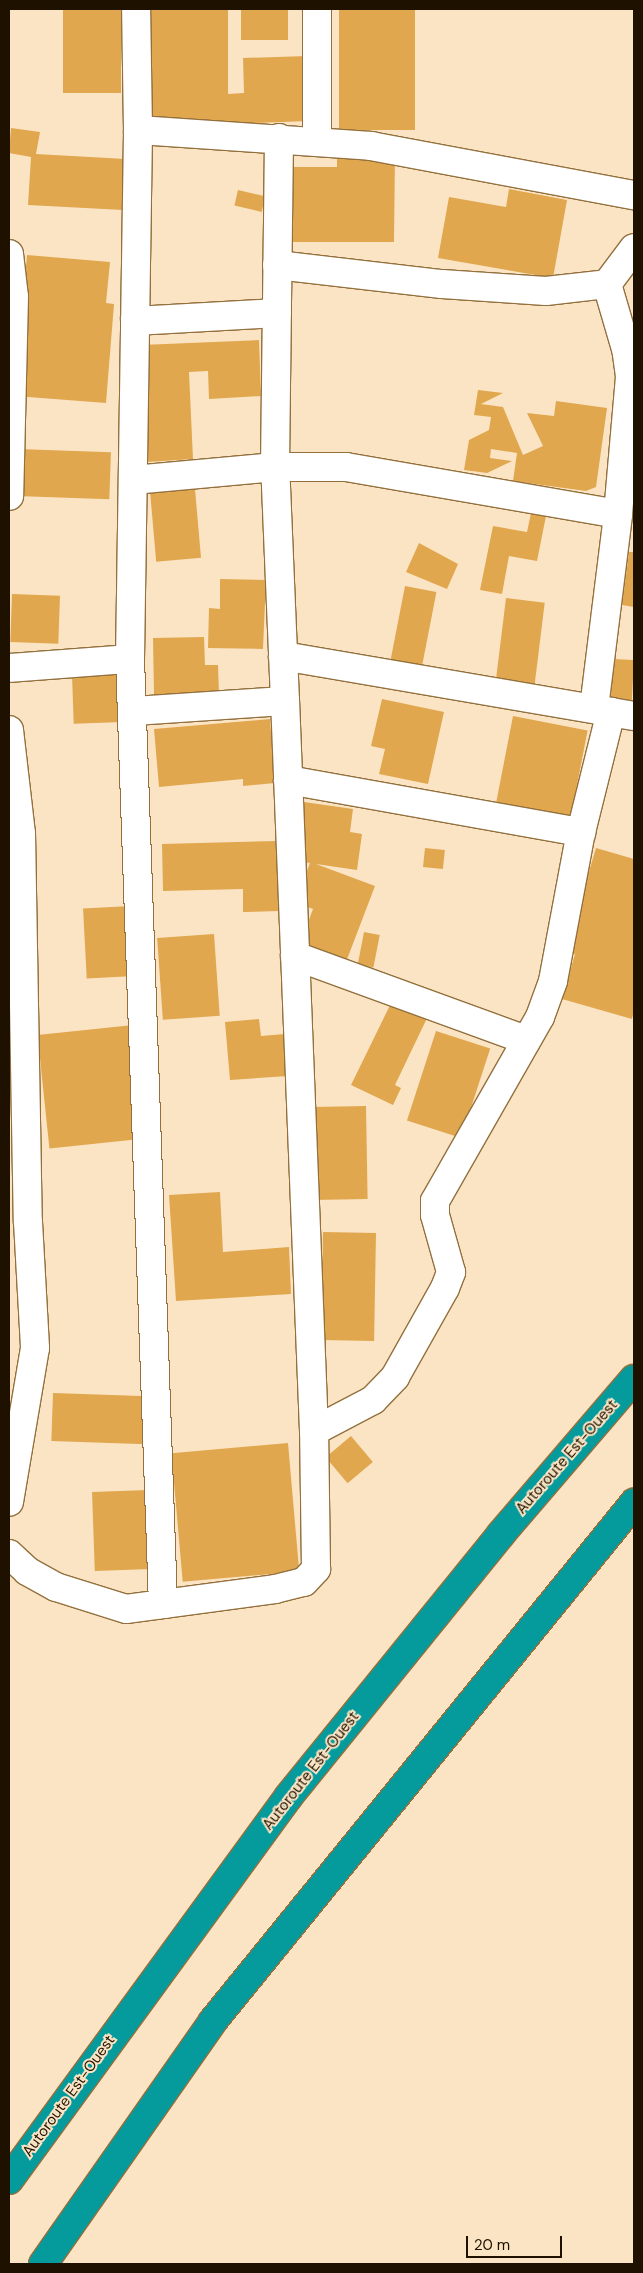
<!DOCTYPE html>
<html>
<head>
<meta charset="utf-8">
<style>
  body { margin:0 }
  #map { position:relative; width:643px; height:2273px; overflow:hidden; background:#fbe4c4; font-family:"DM Sans",sans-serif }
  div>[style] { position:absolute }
  .building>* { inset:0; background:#e1a74e; transform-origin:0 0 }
  .roads { filter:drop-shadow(1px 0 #93703d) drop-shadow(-1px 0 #93703d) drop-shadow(0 1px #93703d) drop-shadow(0 -1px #93703d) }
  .street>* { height:28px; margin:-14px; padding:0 14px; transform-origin:14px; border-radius:14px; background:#fff }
  .highway>* { height:28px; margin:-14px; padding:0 14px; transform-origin:14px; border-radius:14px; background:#059b9c }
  span { translate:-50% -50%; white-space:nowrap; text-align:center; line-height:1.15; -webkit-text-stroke:4px #fbe4c4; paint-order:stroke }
  .street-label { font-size:15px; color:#1f1100 }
  .frame { position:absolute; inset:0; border:10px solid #1f1100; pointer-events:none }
  .scale { position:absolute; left:466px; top:2236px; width:96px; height:22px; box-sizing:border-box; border:2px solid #1f1100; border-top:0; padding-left:6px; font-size:15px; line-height:18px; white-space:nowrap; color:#1f1100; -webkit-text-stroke:4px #fbe4c4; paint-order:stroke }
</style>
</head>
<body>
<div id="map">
  <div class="building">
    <i style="left:63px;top:9px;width:58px;height:84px"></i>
    <i style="clip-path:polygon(149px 9px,228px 9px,228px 94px,244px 93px,243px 58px,307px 56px,309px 121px,153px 127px)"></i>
    <i style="left:241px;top:9px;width:47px;height:31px"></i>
    <i style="left:339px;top:9px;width:76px;height:121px"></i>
    <i style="clip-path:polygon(11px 128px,40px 132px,36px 154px,126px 159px,123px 210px,28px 205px,31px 157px,9px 153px)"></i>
    <i style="clip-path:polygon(337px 155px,395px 155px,394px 242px,286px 242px,287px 167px,337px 167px)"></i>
    <i style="clip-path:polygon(509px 189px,567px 200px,553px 278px,438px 258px,449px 197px,506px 207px)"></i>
    <i style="left:238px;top:190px;width:28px;height:16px;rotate:13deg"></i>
    <i style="clip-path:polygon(27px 255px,110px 262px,106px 303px,114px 304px,106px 403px,15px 396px)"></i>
    <i style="clip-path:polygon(259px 340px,261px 396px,209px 399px,208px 371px,189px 372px,193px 459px,147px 462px,141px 345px)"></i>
    <i style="clip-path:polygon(478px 390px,503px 393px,481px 404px,503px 407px,523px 455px,543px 446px,527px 413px,554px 416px,556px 401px,607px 408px,596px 487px,586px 491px,513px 481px,517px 453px,491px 449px,490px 458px,512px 461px,487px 473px,464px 470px,469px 440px,489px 430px,491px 417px,474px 415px)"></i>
    <i style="left:18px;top:449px;width:93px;height:47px;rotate:2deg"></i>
    <i style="left:195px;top:489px;width:69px;height:45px;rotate:85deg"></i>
    <i style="clip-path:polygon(531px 513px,546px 516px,537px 561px,509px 556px,502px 594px,480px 590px,493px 526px,527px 532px)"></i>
    <i style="clip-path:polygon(419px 543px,458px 564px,447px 589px,406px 572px)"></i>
    <i style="clip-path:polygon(629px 552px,634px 552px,634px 607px,622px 605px)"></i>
    <i style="clip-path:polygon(220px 579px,266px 580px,263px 649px,208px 648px,209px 608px,220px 609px)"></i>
    <i style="left:405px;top:586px;width:32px;height:76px;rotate:11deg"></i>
    <i style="left:12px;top:594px;width:48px;height:48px;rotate:2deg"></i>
    <i style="left:506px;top:598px;width:39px;height:86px;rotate:7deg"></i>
    <i style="clip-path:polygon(204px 637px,205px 665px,218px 665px,219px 694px,154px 695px,153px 638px)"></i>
    <i style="left:613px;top:659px;width:21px;height:55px;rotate:3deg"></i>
    <i style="left:121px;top:674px;width:48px;height:49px;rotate:88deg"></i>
    <i style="clip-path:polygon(382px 699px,444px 712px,428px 784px,379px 774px,385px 749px,371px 746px)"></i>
    <i style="left:513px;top:716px;width:76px;height:91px;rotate:11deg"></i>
    <i style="clip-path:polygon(270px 719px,275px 783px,243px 786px,243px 779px,159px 787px,154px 729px)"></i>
    <i style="clip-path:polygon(304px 802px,353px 809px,350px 832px,362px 834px,357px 870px,316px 864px,375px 886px,346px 962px,300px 944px,313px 909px,295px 902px,310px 863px,295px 861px)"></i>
    <i style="clip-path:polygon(278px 841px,279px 911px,243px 912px,243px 889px,163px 891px,162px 844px)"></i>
    <i style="left:425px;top:848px;width:20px;height:19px;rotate:6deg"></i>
    <i style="clip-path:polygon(596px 848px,634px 859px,634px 1010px,632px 1019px,562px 999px,575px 954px,565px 952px)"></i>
    <i style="left:131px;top:906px;width:70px;height:48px;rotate:87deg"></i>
    <i style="left:364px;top:932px;width:16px;height:33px;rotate:11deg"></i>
    <i style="left:214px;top:934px;width:82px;height:57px;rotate:86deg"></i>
    <i style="clip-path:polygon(394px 997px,429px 1014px,395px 1085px,401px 1088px,393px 1105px,351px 1085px)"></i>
    <i style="clip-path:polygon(259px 1019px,261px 1036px,285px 1034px,288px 1076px,230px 1080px,225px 1022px)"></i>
    <i style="left:133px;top:1025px;width:114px;height:96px;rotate:84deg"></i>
    <i style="left:436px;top:1031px;width:57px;height:94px;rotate:18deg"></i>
    <i style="left:366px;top:1106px;width:93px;height:54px;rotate:89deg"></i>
    <i style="clip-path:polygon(220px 1192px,223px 1252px,289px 1247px,291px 1294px,176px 1301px,169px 1195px)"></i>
    <i style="left:323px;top:1232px;width:53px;height:108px;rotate:1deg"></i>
    <i style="left:53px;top:1393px;width:95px;height:48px;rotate:2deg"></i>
    <i style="left:351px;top:1436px;width:34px;height:33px;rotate:50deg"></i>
    <i style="left:288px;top:1443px;width:129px;height:117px;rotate:85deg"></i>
    <i style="left:148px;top:1490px;width:79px;height:56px;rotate:88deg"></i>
  </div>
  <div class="roads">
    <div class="street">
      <i style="left:317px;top:9px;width:131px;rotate:90deg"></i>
      <i style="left:138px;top:130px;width:234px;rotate:3.9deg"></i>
      <i style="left:371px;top:146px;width:268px;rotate:10.6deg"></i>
      <i style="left:9px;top:254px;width:43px;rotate:83.4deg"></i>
      <i style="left:14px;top:297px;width:199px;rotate:91.4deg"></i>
      <i style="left:277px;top:265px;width:166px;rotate:6.6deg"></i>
      <i style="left:442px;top:284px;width:104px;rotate:3.9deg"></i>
      <i style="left:546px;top:291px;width:61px;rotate:-6.5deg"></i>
      <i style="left:607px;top:284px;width:45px;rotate:-53.1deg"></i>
      <i style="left:135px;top:321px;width:142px;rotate:-3.2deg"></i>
      <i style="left:133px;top:480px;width:143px;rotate:-5.2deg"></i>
      <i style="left:275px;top:467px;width:71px"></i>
      <i style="left:346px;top:467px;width:276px;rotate:9.8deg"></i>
      <i style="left:283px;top:656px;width:356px;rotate:9.7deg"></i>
      <i style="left:130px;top:659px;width:946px;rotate:88deg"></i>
      <i style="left:9px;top:668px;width:121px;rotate:-4.3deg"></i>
      <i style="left:130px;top:659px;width:529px;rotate:-89.13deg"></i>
      <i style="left:138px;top:130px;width:121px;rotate:-90.9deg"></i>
      <i style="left:594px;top:708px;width:195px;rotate:-82.9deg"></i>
      <i style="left:618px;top:514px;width:139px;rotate:-85deg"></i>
      <i style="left:630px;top:376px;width:27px;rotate:-98deg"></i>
      <i style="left:626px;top:349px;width:68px;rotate:-106.3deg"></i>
      <i style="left:133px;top:711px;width:152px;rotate:-3.8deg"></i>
      <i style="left:285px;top:701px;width:234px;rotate:-92.4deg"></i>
      <i style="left:275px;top:467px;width:329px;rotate:-89.3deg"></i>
      <i style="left:9px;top:730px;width:104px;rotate:83.4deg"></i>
      <i style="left:21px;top:833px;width:389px;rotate:89deg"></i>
      <i style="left:28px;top:1222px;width:126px;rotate:86.8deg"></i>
      <i style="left:35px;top:1348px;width:156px;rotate:99.6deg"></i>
      <i style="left:288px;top:780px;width:298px;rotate:10.1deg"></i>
      <i style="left:295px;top:956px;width:246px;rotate:20deg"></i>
      <i style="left:314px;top:1431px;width:67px;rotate:-27.7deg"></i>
      <i style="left:373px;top:1400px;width:32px;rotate:-46deg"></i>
      <i style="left:395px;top:1377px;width:102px;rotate:-60.7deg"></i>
      <i style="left:445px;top:1288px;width:17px;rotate:-69deg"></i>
      <i style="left:451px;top:1272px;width:59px;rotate:-105.7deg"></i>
      <i style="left:435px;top:1215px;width:14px;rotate:-90deg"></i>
      <i style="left:435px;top:1201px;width:212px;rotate:-60.3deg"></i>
      <i style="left:540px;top:1017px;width:38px;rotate:-70deg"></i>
      <i style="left:553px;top:981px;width:152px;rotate:-79.4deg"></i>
      <i style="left:581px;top:832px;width:124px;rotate:-76deg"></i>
      <i style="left:9px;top:1554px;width:25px;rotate:43deg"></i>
      <i style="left:27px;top:1571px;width:33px;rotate:29deg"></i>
      <i style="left:56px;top:1587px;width:73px;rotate:17.4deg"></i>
      <i style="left:126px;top:1609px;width:150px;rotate:-7.6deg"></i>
      <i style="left:275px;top:1589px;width:30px;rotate:-14deg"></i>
      <i style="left:304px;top:1582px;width:18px;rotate:-47deg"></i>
      <i style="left:316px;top:1569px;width:138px;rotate:-90.8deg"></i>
      <i style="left:314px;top:1431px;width:731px;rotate:-92.27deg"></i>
    </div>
    <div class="highway">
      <i style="left:9px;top:2180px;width:475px;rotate:-53.9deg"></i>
      <i style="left:289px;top:1796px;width:337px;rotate:-51deg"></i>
      <i style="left:501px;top:1534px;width:204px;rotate:-49.4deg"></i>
      <i style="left:43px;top:2264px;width:297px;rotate:-55deg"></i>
      <i style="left:213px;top:2021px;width:668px;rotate:-50.9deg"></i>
    </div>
  </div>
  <div class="street-label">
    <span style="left:567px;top:1457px;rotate:-49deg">Autoroute Est-Ouest</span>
    <span style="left:311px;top:1771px;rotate:-52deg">Autoroute Est-Ouest</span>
    <span style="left:69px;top:2096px;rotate:-54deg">Autoroute Est-Ouest</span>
  </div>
  <div class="frame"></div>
  <div class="scale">20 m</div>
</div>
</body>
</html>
